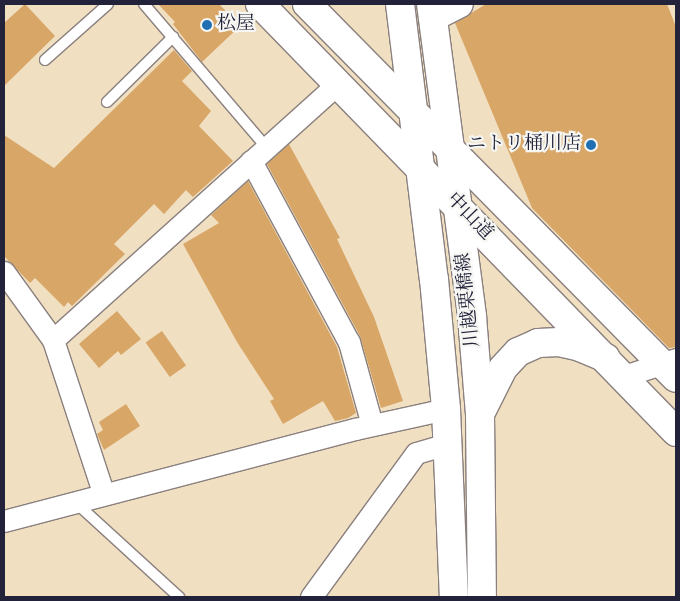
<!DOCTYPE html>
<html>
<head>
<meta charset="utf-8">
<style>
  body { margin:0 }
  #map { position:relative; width:680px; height:601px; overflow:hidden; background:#f1dfc2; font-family:"Old Standard TT","Noto Serif JP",serif }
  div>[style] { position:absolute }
  .building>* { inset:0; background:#d8a666; transform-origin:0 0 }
  .roads { filter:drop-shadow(1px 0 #8a807e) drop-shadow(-1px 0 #8a807e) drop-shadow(0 1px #8a807e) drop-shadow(0 -1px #8a807e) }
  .lane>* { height:10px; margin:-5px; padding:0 5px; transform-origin:5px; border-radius:5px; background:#fff }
  .street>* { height:21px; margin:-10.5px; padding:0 10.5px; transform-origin:10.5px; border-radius:10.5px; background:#fff }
  .secondary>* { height:28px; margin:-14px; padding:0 14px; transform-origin:14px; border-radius:14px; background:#fff }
  .primary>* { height:28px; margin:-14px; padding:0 14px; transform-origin:14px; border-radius:14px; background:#fff }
  .highway>* { height:28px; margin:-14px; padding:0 14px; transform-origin:14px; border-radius:14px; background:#fff }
  .dots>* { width:14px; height:14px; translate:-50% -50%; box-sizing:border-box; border:2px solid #f6f6f2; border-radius:50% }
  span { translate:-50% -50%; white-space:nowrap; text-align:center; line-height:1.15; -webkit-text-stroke:4.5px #f6f6f2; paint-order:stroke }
  .poi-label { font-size:19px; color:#22223b }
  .left { translate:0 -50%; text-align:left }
  .right { translate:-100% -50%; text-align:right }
  .street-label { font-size:19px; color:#22223b }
  .frame { position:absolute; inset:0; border:5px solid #22223b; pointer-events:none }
</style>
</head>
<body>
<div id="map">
  <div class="building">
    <i style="clip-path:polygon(25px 4px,55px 36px,4px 86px,4px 23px)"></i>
    <i style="clip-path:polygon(158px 4px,219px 4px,240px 26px,202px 62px,173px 24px,175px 22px)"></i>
    <i style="clip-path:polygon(486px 4px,667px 4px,676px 27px,676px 347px,669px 348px,532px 208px,455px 23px)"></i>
    <i style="clip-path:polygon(174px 50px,192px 71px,182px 81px,211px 111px,199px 126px,233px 161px,193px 197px,186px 190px,164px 214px,154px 204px,114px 244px,125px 254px,72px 306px,68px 302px,64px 307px,35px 278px,30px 283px,4px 256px,4px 135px,54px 168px)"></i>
    <i style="clip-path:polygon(289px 144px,340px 238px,337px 239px,374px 317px,403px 401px,381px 408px,360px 336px,267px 164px)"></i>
    <i style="clip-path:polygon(248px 181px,337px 347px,356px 413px,348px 418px,335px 421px,323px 401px,283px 424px,270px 401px,274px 399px,237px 342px,183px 244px,219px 223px,211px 215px)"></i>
    <i style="clip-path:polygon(117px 311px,141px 339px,121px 355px,118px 351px,99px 368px,79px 344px)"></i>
    <i style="left:162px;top:331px;width:42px;height:20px;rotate:55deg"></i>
    <i style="clip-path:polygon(126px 404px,140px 426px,104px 450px,97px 434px,103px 430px,99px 422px)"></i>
  </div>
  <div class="roads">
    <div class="lane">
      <i style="left:144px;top:4px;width:189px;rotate:49.5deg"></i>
      <i style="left:45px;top:60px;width:84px;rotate:-41.6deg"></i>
      <i style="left:107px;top:102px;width:93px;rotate:-44.6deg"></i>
      <i style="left:75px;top:502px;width:141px;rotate:42.4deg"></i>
    </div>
    <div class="street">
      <i style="left:251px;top:161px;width:206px;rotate:61.6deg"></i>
      <i style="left:349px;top:342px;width:86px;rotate:74.5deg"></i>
      <i style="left:4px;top:272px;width:84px;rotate:54.2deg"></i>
      <i style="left:53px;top:340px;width:160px;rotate:71.8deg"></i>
      <i style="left:53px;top:340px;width:384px;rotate:-42deg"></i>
      <i style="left:624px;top:376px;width:55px;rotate:-18.1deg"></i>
      <i style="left:4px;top:521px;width:363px;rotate:-14.7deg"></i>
      <i style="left:355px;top:429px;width:93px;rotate:-12.4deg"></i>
      <i style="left:311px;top:597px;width:178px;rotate:-53.9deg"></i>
      <i style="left:416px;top:453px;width:32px;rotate:-16deg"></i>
    </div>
    <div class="secondary">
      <i style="left:433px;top:17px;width:29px;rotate:-27deg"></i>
    </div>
    <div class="primary">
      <i style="left:400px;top:4px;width:277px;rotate:83deg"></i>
      <i style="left:434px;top:279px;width:131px;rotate:84.7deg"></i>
      <i style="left:446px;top:409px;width:188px;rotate:87.6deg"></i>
      <i style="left:431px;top:4px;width:316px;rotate:82.5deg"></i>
      <i style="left:472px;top:317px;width:97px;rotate:85.3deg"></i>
      <i style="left:480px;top:414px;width:183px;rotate:89.4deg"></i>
      <i style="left:481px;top:412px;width:49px;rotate:-63.4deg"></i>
      <i style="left:503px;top:368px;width:22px;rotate:-47deg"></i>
      <i style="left:518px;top:352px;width:22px;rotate:-24deg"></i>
      <i style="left:538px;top:343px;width:21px;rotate:-3deg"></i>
      <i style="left:559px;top:342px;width:22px;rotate:13deg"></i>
      <i style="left:580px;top:347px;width:28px;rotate:23deg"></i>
    </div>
    <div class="highway">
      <i style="left:260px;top:4px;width:597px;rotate:45.81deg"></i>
      <i style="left:307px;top:4px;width:525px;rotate:45.39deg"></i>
    </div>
  </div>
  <div class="dots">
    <i style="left:207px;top:25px;background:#1f6fb2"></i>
    <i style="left:591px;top:145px;background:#1f6fb2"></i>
  </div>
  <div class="poi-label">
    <span class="left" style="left:217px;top:25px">松屋</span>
    <span class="right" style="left:581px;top:145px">ニトリ桶川店</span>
  </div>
  <div class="street-label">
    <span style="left:469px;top:217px;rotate:46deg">中山道</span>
    <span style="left:469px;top:300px;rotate:-96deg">川越栗橋線</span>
  </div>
  <div class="frame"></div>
</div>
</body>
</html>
